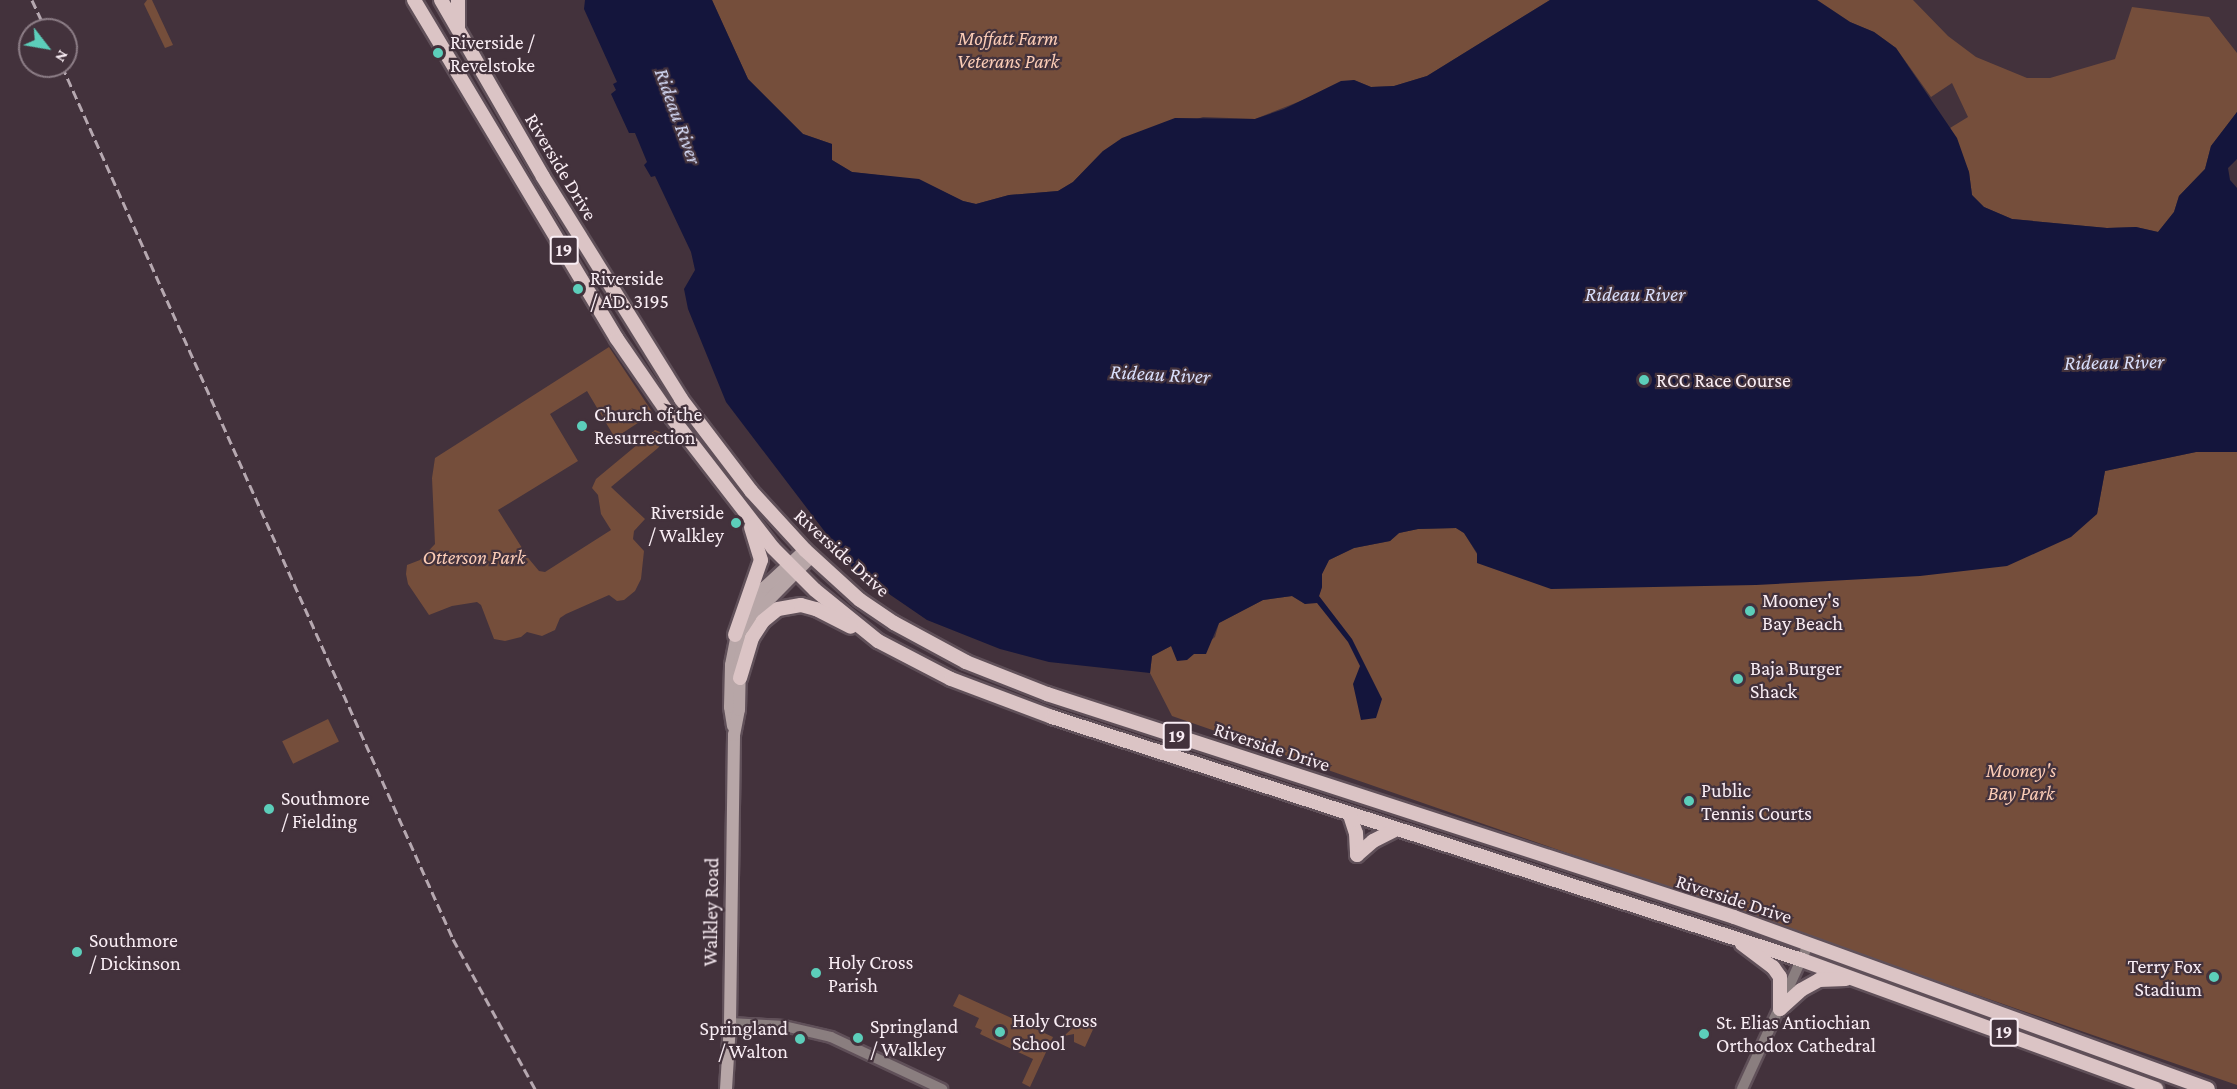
<!DOCTYPE html>
<html>
<head>
<meta charset="utf-8">
<style>
  body { margin:0 }
  #map { position:relative; width:2237px; height:1089px; overflow:hidden; background:#43323c; font-family:"Crimson Pro",serif }
  div>[style] { position:absolute }
  .green>* { inset:0; background:#754e3b; transform-origin:0 0 }
  .water>* { inset:0; background:#14153c }
  .roads { filter:drop-shadow(2px 0 #605059) drop-shadow(-2px 0 #605059) drop-shadow(0 2px #605059) drop-shadow(0 -2px #605059) }
  .tertiary>* { height:10px; margin:-5px; padding:0 5px; transform-origin:5px; border-radius:5px; background:#8a7e7f }
  .secondary>* { height:12px; margin:-6px; padding:0 6px; transform-origin:6px; border-radius:6px; background:#b7a6a7 }
  .primary>* { height:14px; margin:-7px; padding:0 7px; transform-origin:7px; border-radius:7px; background:#dbc4c5 }
  .rail>* { height:3px; margin-top:-1.5px; transform-origin:0; background:repeating-linear-gradient(90deg,#b6a8b0 0 9px,transparent 0 13.5px) }
  .dots>* { width:16px; height:16px; translate:-50% -50%; box-sizing:border-box; border:3px solid #43323c; border-radius:50% }
  span { translate:-50% -50%; white-space:nowrap; text-align:center; line-height:1.15; -webkit-text-stroke:4.5px #43323c; paint-order:stroke }
  .shield-label span { padding:2px 4px; background:#43323c; border:2px solid; border-radius:4px; -webkit-text-stroke-width:0 }
  .shield-label { font-size:18px; color:#f9edf4; font-weight:700 }
  .park-label { font-size:20px; color:#fbccb6; font-style:italic }
  .poi-label { font-size:20px; color:#f9edf4 }
  .left { translate:0 -50%; text-align:left }
  .right { translate:-100% -50%; text-align:right }
  .street-label { font-size:20px; color:#f9edf4 }
  .water-label { font-size:21px; color:#d9dffc; font-style:italic }
  .north { position:absolute; left:18px; top:18px; width:60px; height:60px; box-sizing:border-box; background:#43323c; border:2px solid #8c7d86; border-radius:50%; rotate:121deg; font-size:16px; font-weight:700; line-height:24px; text-align:center; color:#f9edf4 }
  .north::after { content:''; display:block; margin:auto; width:21px; height:27px; background:#5cceba; clip-path:polygon(50% 0,100% 100%,50% 72%,0 100%) }
</style>
</head>
<body>
<div id="map">
  <div class="green">
    <i style="clip-path:polygon(147px 0,152px 0,173px 45px,165px 48px,144px 4px)"></i>
    <i style="clip-path:polygon(712px 0,1550px 0,1427px 76px,1394px 86px,1371px 87px,1354px 80px,1255px 119px,1203px 117px,1103px 151px,1073px 182px,1058px 191px,1009px 195px,976px 204px,963px 201px,919px 180px,852px 172px,832px 160px,832px 144px,803px 134px,748px 79px)"></i>
    <i style="clip-path:polygon(1817px 0,1913px 0,1948px 36px,1976px 57px,2027px 78px,2050px 78px,2115px 59px,2132px 7px,2209px 17px,2237px 53px,2237px 112px,2211px 146px,2205px 169px,2179px 196px,2174px 212px,2158px 232px,2136px 227px,2107px 228px,2012px 219px,1984px 207px,1972px 195px,1969px 172px,1950px 128px,1968px 117px,1952px 83px,1931px 97px,1896px 48px,1874px 32px,1850px 22px)"></i>
    <i style="clip-path:polygon(609px 347px,653px 413px,615px 438px,587px 391px,550px 414px,578px 461px,498px 510px,529px 559px,539px 571px,545px 572px,611px 530px,601px 514px,598px 495px,592px 488px,596px 479px,655px 430px,660px 432px,664px 440px,658px 448px,611px 487px,645px 519px,634px 531px,633px 539px,644px 551px,641px 579px,635px 591px,624px 600px,617px 601px,609px 595px,566px 614px,560px 618px,555px 630px,542px 636px,527px 632px,521px 637px,505px 641px,494px 639px,481px 605px,477px 602px,452px 606px,429px 615px,408px 584px,406px 574px,407px 565px,420px 560px,435px 544px,432px 478px,435px 458px)"></i>
    <i style="clip-path:polygon(2196px 452px,2237px 452px,2237px 1085px,1172px 716px,1150px 673px,1152px 656px,1171px 646px,1194px 654px,1215px 637px,1219px 623px,1263px 600px,1292px 596px,1305px 604px,1319px 596px,1322px 587px,1322px 574px,1329px 560px,1354px 548px,1390px 541px,1399px 533px,1418px 529px,1456px 528px,1464px 533px,1477px 554px,1478px 563px,2097px 514px,2105px 471px)"></i>
    <i style="left:328px;top:719px;width:25px;height:51px;rotate:64deg"></i>
    <i style="clip-path:polygon(959px 994px,1053px 1037px,1030px 1087px,1022px 1083px,1033px 1059px,980px 1034px,982px 1030px,975px 1027px,979px 1018px,953px 1006px)"></i>
    <i style="clip-path:polygon(1082px 1019px,1095px 1025px,1085px 1047px,1074px 1042px,1074px 1034px,1064px 1036px)"></i>
  </div>
  <div class="water">
    <i style="clip-path:polygon(585px 0,712px 0,748px 79px,803px 134px,832px 144px,832px 160px,852px 172px,919px 179px,963px 201px,976px 204px,1009px 195px,1058px 191px,1073px 182px,1103px 151px,1122px 138px,1175px 118px,1255px 119px,1284px 109px,1341px 81px,1354px 80px,1371px 87px,1394px 86px,1427px 76px,1550px 0,1817px 0,1850px 22px,1874px 32px,1896px 48px,1957px 138px,1969px 172px,1972px 195px,1984px 207px,2012px 219px,2107px 228px,2136px 227px,2158px 232px,2174px 212px,2179px 196px,2205px 169px,2211px 146px,2237px 112px,2237px 159px,2228px 168px,2230px 180px,2237px 188px,2237px 452px,2196px 452px,2105px 471px,2097px 514px,2071px 537px,2007px 566px,1920px 576px,1756px 585px,1551px 589px,1477px 563px,1477px 553px,1464px 533px,1456px 528px,1418px 529px,1399px 533px,1390px 541px,1354px 548px,1329px 560px,1322px 574px,1322px 587px,1319px 596px,1352px 639px,1382px 699px,1376px 718px,1361px 720px,1353px 684px,1360px 666px,1348px 642px,1317px 603px,1305px 604px,1292px 596px,1263px 600px,1219px 623px,1206px 654px,1194px 654px,1187px 660px,1177px 661px,1171px 646px,1152px 656px,1150px 673px,1049px 662px,1000px 649px,927px 620px,854px 570px,726px 402px,688px 309px,684px 289px,695px 270px,691px 252px,655px 176px,651px 177px,644px 165px,647px 162px,635px 133px,629px 133px,611px 94px,616px 90px,613px 84px,617px 82px,584px 9px)"></i>
  </div>
  <div class="roads">
    <div class="tertiary">
      <i style="left:730px;top:1023px;width:54px;rotate:3.2deg"></i>
      <i style="left:784px;top:1026px;width:48px;rotate:13.2deg"></i>
      <i style="left:831px;top:1037px;width:123px;rotate:25.1deg"></i>
      <i style="left:1742px;top:1089px;width:158px;rotate:-65.4deg"></i>
    </div>
    <div class="secondary">
      <i style="left:746px;top:612px;width:31px;rotate:-53deg"></i>
      <i style="left:765px;top:587px;width:54px;rotate:-42.8deg"></i>
      <i style="left:733px;top:726px;width:19px;rotate:-99deg"></i>
      <i style="left:730px;top:707px;width:42px;rotate:-88.6deg"></i>
      <i style="left:731px;top:665px;width:38px;rotate:-79deg"></i>
      <i style="left:726px;top:1089px;width:66px;rotate:-86.5deg"></i>
      <i style="left:730px;top:1023px;width:288px;rotate:-89.2deg"></i>
      <i style="left:734px;top:735px;width:25px;rotate:-79deg"></i>
      <i style="left:739px;top:710px;width:52px;rotate:-88.9deg"></i>
      <i style="left:740px;top:658px;width:22px;rotate:-77deg"></i>
      <i style="left:745px;top:637px;width:26px;rotate:-65deg"></i>
      <i style="left:756px;top:613px;width:78px;rotate:-45.5deg"></i>
    </div>
    <div class="primary">
      <i style="left:414px;top:0;width:395px;rotate:59.1deg"></i>
      <i style="left:617px;top:339px;width:86px;rotate:55.4deg"></i>
      <i style="left:666px;top:410px;width:175px;rotate:52.2deg"></i>
      <i style="left:773px;top:548px;width:59px;rotate:45deg"></i>
      <i style="left:815px;top:590px;width:81px;rotate:39deg"></i>
      <i style="left:878px;top:641px;width:82px;rotate:27.5deg"></i>
      <i style="left:951px;top:679px;width:108px;rotate:20.6deg"></i>
      <i style="left:1052px;top:717px;width:788px;rotate:17.95deg"></i>
      <i style="left:1802px;top:960px;width:377px;rotate:20deg"></i>
      <i style="left:441px;top:0;width:204px;rotate:60deg"></i>
      <i style="left:543px;top:177px;width:261px;rotate:58.1deg"></i>
      <i style="left:681px;top:399px;width:116px;rotate:52.7deg"></i>
      <i style="left:751px;top:491px;width:80px;rotate:47.5deg"></i>
      <i style="left:805px;top:550px;width:74px;rotate:42.3deg"></i>
      <i style="left:860px;top:600px;width:41px;rotate:34.1deg"></i>
      <i style="left:894px;top:623px;width:82px;rotate:28.4deg"></i>
      <i style="left:966px;top:662px;width:87px;rotate:21.6deg"></i>
      <i style="left:1047px;top:694px;width:722px;rotate:17.98deg"></i>
      <i style="left:1734px;top:917px;width:504px;rotate:19.94deg"></i>
      <i style="left:458px;top:27px;width:27px;rotate:-90deg"></i>
      <i style="left:735px;top:635px;width:79px;rotate:-70.9deg"></i>
      <i style="left:761px;top:560px;width:34px;rotate:-107deg"></i>
      <i style="left:740px;top:678px;width:42px;rotate:-73.3deg"></i>
      <i style="left:752px;top:638px;width:20px;rotate:-57deg"></i>
      <i style="left:763px;top:621px;width:19px;rotate:-39deg"></i>
      <i style="left:778px;top:609px;width:23px;rotate:-10deg"></i>
      <i style="left:801px;top:605px;width:16px;rotate:15deg"></i>
      <i style="left:816px;top:609px;width:39px;rotate:27deg"></i>
      <i style="left:1350px;top:815px;width:19px;rotate:72deg"></i>
      <i style="left:1356px;top:833px;width:22px;rotate:87deg"></i>
      <i style="left:1357px;top:855px;width:21px;rotate:-41deg"></i>
      <i style="left:1373px;top:841px;width:25px;rotate:-27deg"></i>
      <i style="left:1742px;top:944px;width:39px;rotate:37deg"></i>
      <i style="left:1773px;top:967px;width:12px;rotate:55deg"></i>
      <i style="left:1780px;top:977px;width:32px;rotate:90deg"></i>
      <i style="left:1780px;top:1009px;width:28px;rotate:-42deg"></i>
      <i style="left:1801px;top:990px;width:21px;rotate:-29deg"></i>
      <i style="left:1819px;top:980px;width:27px;rotate:-2deg"></i>
    </div>
  </div>
  <div class="rail">
    <i style="left:32px;top:0;width:33px;rotate:65deg"></i>
    <i style="left:62px;top:66px;width:957px;rotate:65.87deg"></i>
    <i style="left:453px;top:939px;width:171px;rotate:61.3deg"></i>
  </div>
  <div class="dots">
    <i style="left:438px;top:53px;background:#5cceba"></i>
    <i style="left:578px;top:289px;background:#5cceba"></i>
    <i style="left:1644px;top:380px;background:#5cceba"></i>
    <i style="left:582px;top:426px;background:#5cceba"></i>
    <i style="left:736px;top:523px;background:#5cceba"></i>
    <i style="left:1750px;top:611px;background:#5cceba"></i>
    <i style="left:1738px;top:679px;background:#5cceba"></i>
    <i style="left:1689px;top:801px;background:#5cceba"></i>
    <i style="left:269px;top:809px;background:#5cceba"></i>
    <i style="left:77px;top:952px;background:#5cceba"></i>
    <i style="left:816px;top:973px;background:#5cceba"></i>
    <i style="left:2214px;top:977px;background:#5cceba"></i>
    <i style="left:1000px;top:1032px;background:#5cceba"></i>
    <i style="left:1704px;top:1034px;background:#5cceba"></i>
    <i style="left:858px;top:1038px;background:#5cceba"></i>
    <i style="left:800px;top:1039px;background:#5cceba"></i>
  </div>
  <div class="shield-label">
    <span style="left:564px;top:250px">19</span>
    <span style="left:1177px;top:736px">19</span>
    <span style="left:2004px;top:1032px">19</span>
  </div>
  <div class="park-label">
    <span style="left:1008px;top:50px">Moffatt Farm<br>Veterans Park</span>
    <span style="left:474px;top:557px">Otterson Park</span>
    <span style="left:2021px;top:782px">Mooney's<br>Bay Park</span>
  </div>
  <div class="poi-label">
    <span class="left" style="left:450px;top:54px">Riverside /<br>Revelstoke</span>
    <span class="left" style="left:590px;top:290px">Riverside<br>/ AD. 3195</span>
    <span class="left" style="left:1656px;top:380px">RCC Race Course</span>
    <span class="left" style="left:594px;top:426px">Church of the<br>Resurrection</span>
    <span class="right" style="left:724px;top:524px">Riverside<br>/ Walkley</span>
    <span class="left" style="left:1762px;top:612px">Mooney's<br>Bay Beach</span>
    <span class="left" style="left:1750px;top:680px">Baja Burger<br>Shack</span>
    <span class="left" style="left:1701px;top:802px">Public<br>Tennis Courts</span>
    <span class="left" style="left:281px;top:810px">Southmore<br>/ Fielding</span>
    <span class="left" style="left:89px;top:952px">Southmore<br>/ Dickinson</span>
    <span class="left" style="left:828px;top:974px">Holy Cross<br>Parish</span>
    <span class="right" style="left:2202px;top:978px">Terry Fox<br>Stadium</span>
    <span class="left" style="left:1012px;top:1032px">Holy Cross<br>School</span>
    <span class="left" style="left:1716px;top:1034px">St. Elias Antiochian<br>Orthodox Cathedral</span>
    <span class="left" style="left:870px;top:1038px">Springland<br>/ Walkley</span>
    <span class="right" style="left:788px;top:1040px">Springland<br>/ Walton</span>
  </div>
  <div class="street-label">
    <span style="left:561px;top:167px;rotate:59deg">Riverside Drive</span>
    <span style="left:842px;top:553px;rotate:42deg">Riverside Drive</span>
    <span style="left:1272px;top:747px;rotate:18deg">Riverside Drive</span>
    <span style="left:1734px;top:899px;rotate:18deg">Riverside Drive</span>
    <span style="left:711px;top:912px;rotate:-89deg">Walkley Road</span>
  </div>
  <div class="water-label">
    <span style="left:678px;top:116px;rotate:70deg">Rideau River</span>
    <span style="left:1635px;top:294px">Rideau River</span>
    <span style="left:2114px;top:362px;rotate:-1deg">Rideau River</span>
    <span style="left:1160px;top:374px;rotate:3deg">Rideau River</span>
  </div>
  <div class="north">N</div>
</div>
</body>
</html>
